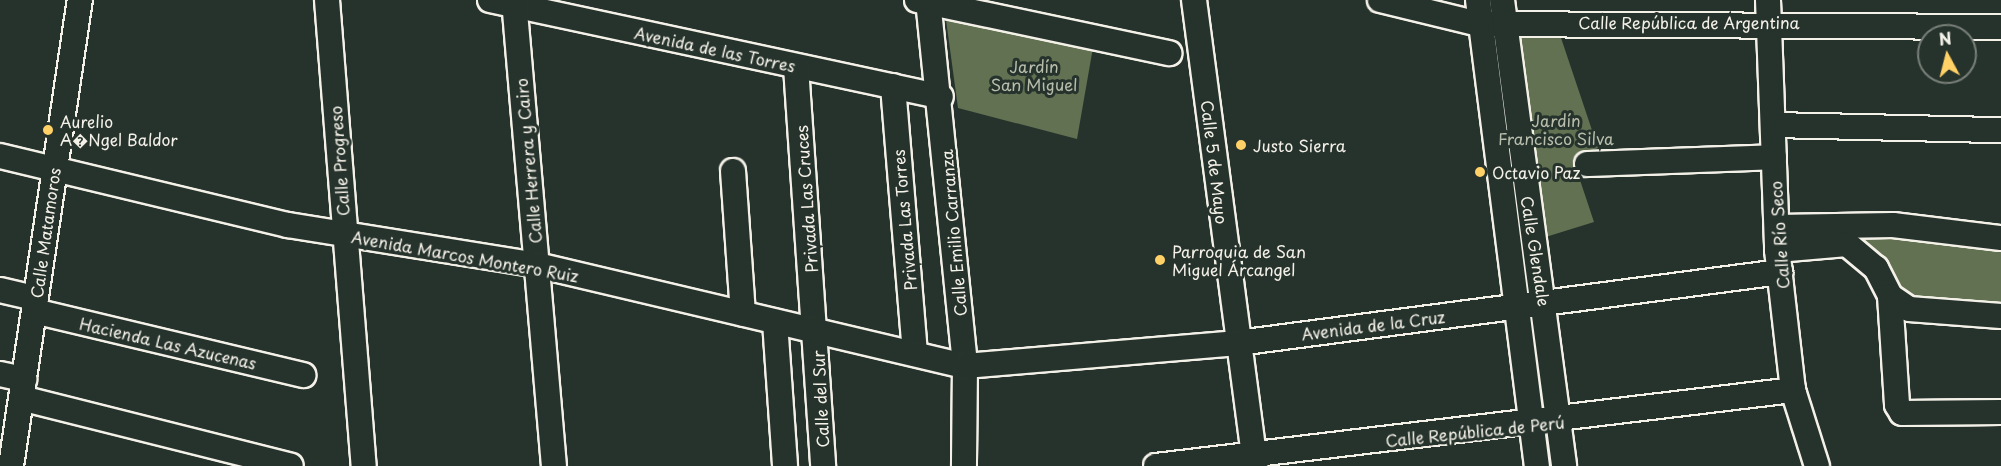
<!DOCTYPE html>
<html>
<head>
<meta charset="utf-8">
<style>
  body { margin:0 }
  #map { position:relative; width:2001px; height:466px; overflow:hidden; background:#26332d; font-family:"Playpen Sans",sans-serif }
  div>[style] { position:absolute }
  .green>* { inset:0; background:#617152 }
  .roads { filter:drop-shadow(2px 0 #f4f1e8) drop-shadow(-2px 0 #f4f1e8) drop-shadow(0 2px #f4f1e8) drop-shadow(0 -2px #f4f1e8) }
  .minor>* { height:24px; margin:-12px; padding:0 12px; transform-origin:12px; border-radius:12px; background:#26332d }
  .dots>* { width:16px; height:16px; translate:-50% -50%; box-sizing:border-box; border:3px solid #26332d; border-radius:50% }
  span { translate:-50% -50%; white-space:nowrap; text-align:center; line-height:1.15; -webkit-text-stroke:6px #26332d; paint-order:stroke }
  .street-label { font-size:16px; color:#f4f1e8 }
  .park-label { font-size:16px; color:#b9beac }
  .poi-label { font-size:16px; color:#f4f1e8 }
  .left { translate:0 -50%; text-align:left }
  .north { position:absolute; left:1917px; top:24px; width:60px; height:60px; box-sizing:border-box; background:#26332d; border:2px solid #787f78; border-radius:50%; rotate:353deg; font-size:16px; font-weight:700; line-height:24px; text-align:center; color:#f4f1e8 }
  .north::after { content:''; display:block; margin:auto; width:21px; height:27px; background:#ffd166; clip-path:polygon(50% 0,100% 100%,50% 72%,0 100%) }
</style>
</head>
<body>
<div id="map">
  <div class="green">
    <i style="clip-path:polygon(944px 5px,1095px 36px,1077px 139px,958px 108px)"></i>
    <i style="clip-path:polygon(1556px 23px,1598px 148px,1573px 159px,1594px 222px,1536px 240px,1510px 24px)"></i>
    <i style="clip-path:polygon(1778px 230px,2001px 238px,2001px 315px,1909px 309px,1876px 268px)"></i>
  </div>
  <div class="roads">
    <div class="minor">
      <i style="left:327px;top:0;width:467px;rotate:85.5deg"></i>
      <i style="left:490px;top:0;width:461px;rotate:12.1deg"></i>
      <i style="left:514px;top:0;width:468px;rotate:85.1deg"></i>
      <i style="left:917px;top:0;width:258px;rotate:11.9deg"></i>
      <i style="left:928px;top:0;width:368px;rotate:84.2deg"></i>
      <i style="left:965px;top:366px;width:100px;rotate:90.6deg"></i>
      <i style="left:1194px;top:0;width:470px;rotate:82.5deg"></i>
      <i style="left:1380px;top:0;width:102px;rotate:13.6deg"></i>
      <i style="left:1479px;top:24px;width:522px;rotate:0.33deg"></i>
      <i style="left:1478px;top:0;width:470px;rotate:82.8deg"></i>
      <i style="left:1502px;top:0;width:470px;rotate:82.4deg"></i>
      <i style="left:1768px;top:0;width:250px;rotate:87.9deg"></i>
      <i style="left:1777px;top:250px;width:141px;rotate:83.5deg"></i>
      <i style="left:1793px;top:390px;width:80px;rotate:72.5deg"></i>
      <i style="left:796px;top:67px;width:400px;rotate:86.1deg"></i>
      <i style="left:893px;top:86px;width:269px;rotate:85.3deg"></i>
      <i style="left:1773px;top:125px;width:228px;rotate:1.3deg"></i>
      <i style="left:0;top:156px;width:296px;rotate:13.5deg"></i>
      <i style="left:288px;top:225px;width:252px;rotate:9.1deg"></i>
      <i style="left:537px;top:265px;width:440px;rotate:13.3deg"></i>
      <i style="left:965px;top:366px;width:274px;rotate:-4.8deg"></i>
      <i style="left:1238px;top:343px;width:547px;rotate:-7.46deg"></i>
      <i style="left:1587px;top:164px;width:187px;rotate:-2.1deg"></i>
      <i style="left:733px;top:171px;width:143px;rotate:86deg"></i>
      <i style="left:1778px;top:227px;width:115px;rotate:-1deg"></i>
      <i style="left:1893px;top:225px;width:109px;rotate:6.9deg"></i>
      <i style="left:1777px;top:250px;width:70px;rotate:-4.9deg"></i>
      <i style="left:1847px;top:244px;width:38px;rotate:40deg"></i>
      <i style="left:1876px;top:268px;width:31px;rotate:63deg"></i>
      <i style="left:1890px;top:296px;width:109px;rotate:86.3deg"></i>
      <i style="left:1897px;top:405px;width:9px;rotate:58deg"></i>
      <i style="left:1902px;top:413px;width:99px;rotate:-0.6deg"></i>
      <i style="left:0;top:290px;width:37px;rotate:13deg"></i>
      <i style="left:1890px;top:296px;width:23px;rotate:34deg"></i>
      <i style="left:1909px;top:309px;width:92px;rotate:4.4deg"></i>
      <i style="left:34px;top:311px;width:277px;rotate:13.4deg"></i>
      <i style="left:775px;top:322px;width:144px;rotate:86deg"></i>
      <i style="left:0;top:374px;width:25px;rotate:12deg"></i>
      <i style="left:21px;top:398px;width:278px;rotate:14.1deg"></i>
      <i style="left:11px;top:466px;width:471px;rotate:-81.6deg"></i>
      <i style="left:1156px;top:466px;width:642px;rotate:-6.8deg"></i>
    </div>
  </div>
  <div class="dots">
    <i style="left:48px;top:130px;background:#ffd166"></i>
    <i style="left:1241px;top:145px;background:#ffd166"></i>
    <i style="left:1480px;top:172px;background:#ffd166"></i>
    <i style="left:1160px;top:260px;background:#ffd166"></i>
  </div>
  <div class="street-label">
    <span style="left:1689px;top:22px">Calle República de Argentina</span>
    <span style="left:715px;top:49px;rotate:12deg">Avenida de las Torres</span>
    <span style="left:339px;top:161px;rotate:-94deg">Calle Progreso</span>
    <span style="left:528px;top:161px;rotate:-95deg">Calle Herrera y Cairo</span>
    <span style="left:1215px;top:162px;rotate:83deg">Calle 5 de Mayo</span>
    <span style="left:806px;top:199px;rotate:-94deg">Privada Las Cruces</span>
    <span style="left:904px;top:220px;rotate:-95deg">Privada Las Torres</span>
    <span style="left:45px;top:233px;rotate:-82deg">Calle Matamoros</span>
    <span style="left:953px;top:233px;rotate:-95deg">Calle Emilio Carranza</span>
    <span style="left:1779px;top:235px;rotate:-94deg">Calle Río Seco</span>
    <span style="left:1536px;top:251px;rotate:81deg">Calle Glendale</span>
    <span style="left:465px;top:256px;rotate:10deg">Avenida Marcos Montero Ruiz</span>
    <span style="left:1373px;top:325px;rotate:-7deg">Avenida de la Cruz</span>
    <span style="left:168px;top:343px;rotate:13deg">Hacienda Las Azucenas</span>
    <span style="left:820px;top:399px;rotate:-93deg">Calle del Sur</span>
    <span style="left:1475px;top:431px;rotate:-6deg">Calle República de Perú</span>
  </div>
  <div class="park-label">
    <span style="left:1034px;top:75px">Jardín<br>San Miguel</span>
    <span style="left:1556px;top:129px">Jardín<br>Francisco Silva</span>
  </div>
  <div class="poi-label">
    <span class="left" style="left:60px;top:130px">Aurelio<br>A�Ngel Baldor</span>
    <span class="left" style="left:1253px;top:145px">Justo Sierra</span>
    <span class="left" style="left:1492px;top:172px">Octavio Paz</span>
    <span class="left" style="left:1172px;top:260px">Parroquia de San<br>Miguel Árcangel</span>
  </div>
  <div class="north">N</div>
</div>
</body>
</html>
